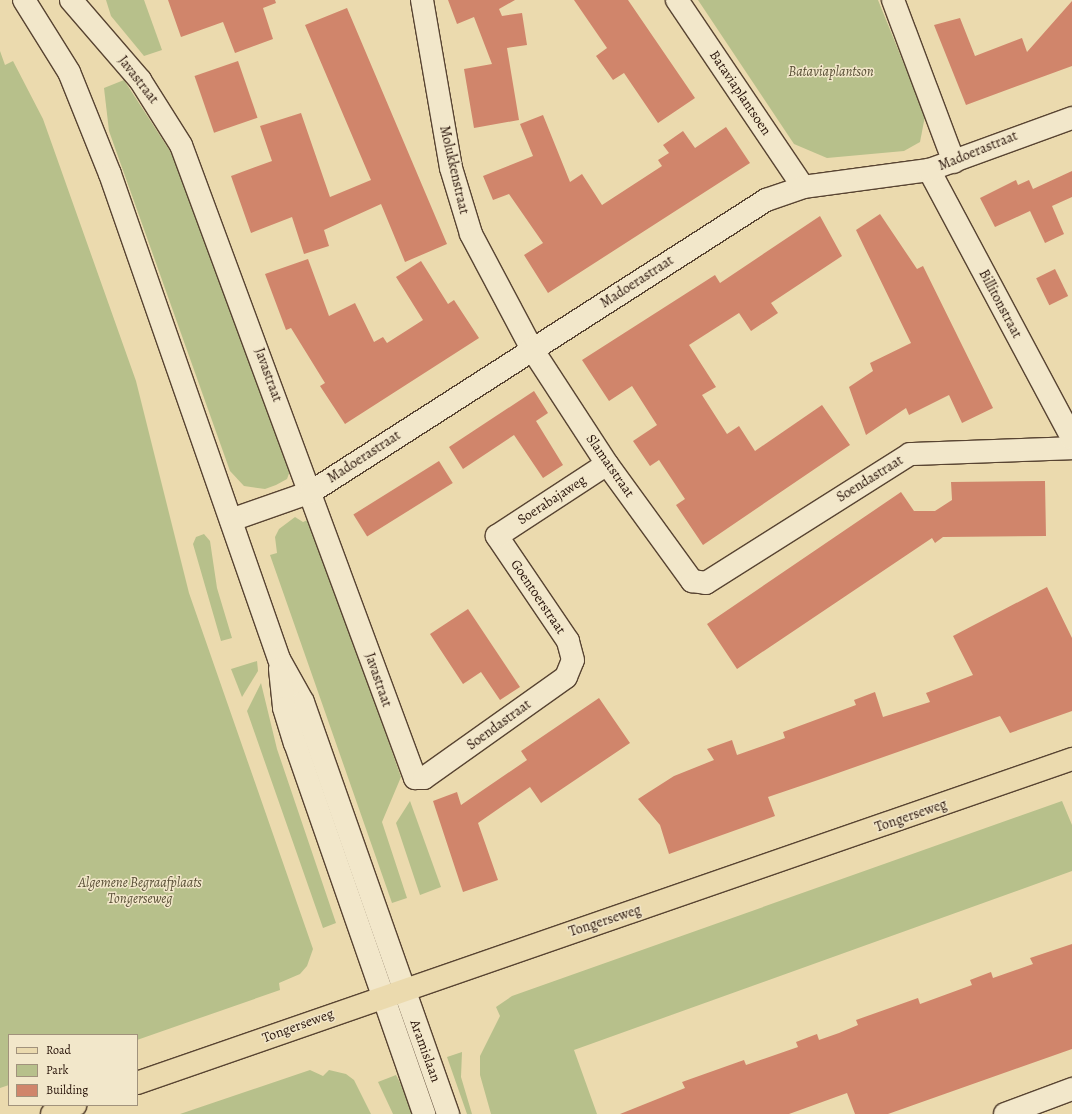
<!DOCTYPE html>
<html>
<head>
<meta charset="utf-8">
<style>
  body { margin:0 }
  #map { position:relative; width:1072px; height:1114px; overflow:hidden; background:#ebdaae; font-family:Alegreya,serif }
  div>[style] { position:absolute }
  .green>* { inset:0; background:#b7c08b }
  .building>* { inset:0; background:#d0856b; transform-origin:0 0 }
  .roads { filter:drop-shadow(1px 0 #584432) drop-shadow(-1px 0 #584432) drop-shadow(0 1px #584432) drop-shadow(0 -1px #584432) }
  .street>* { height:22px; margin:-11px; padding:0 11px; transform-origin:11px; border-radius:11px; background:#f2e7ca }
  .secondary>* { height:22px; margin:-11px; padding:0 11px; transform-origin:11px; border-radius:11px; background:#f2e7ca }
  .primary>* { height:22px; margin:-11px; padding:0 11px; transform-origin:11px; border-radius:11px; background:#ebdaae }
  span { translate:-50% -50%; white-space:nowrap; text-align:center; line-height:1.15; -webkit-text-stroke:3px #f2e7ca; paint-order:stroke }
  .park-label { font-size:14px; color:#594f36; font-style:italic }
  .street-label { font-size:14px; color:#271208 }
  .legend { position:absolute; left:8px; top:1034px; width:130px; height:72px; box-sizing:border-box; background:#f2e7ca; border:1px solid #a1927c; margin:0; padding:5px 7px; list-style:none; font-size:12px; color:#271208 }
  .legend li { display:flex; align-items:center; gap:8px; height:20px }
  .legend b { width:20px; border:1px solid #a1927c }
</style>
</head>
<body>
<div id="map">
  <div class="green">
    <i style="clip-path:polygon(106px 0,144px 0,162px 50px,144px 56px,111px 16px)"></i>
    <i style="clip-path:polygon(698px 0,878px 0,925px 116px,920px 142px,904px 151px,827px 158px,794px 144px)"></i>
    <i style="clip-path:polygon(0 51px,5px 65px,13px 61px,43px 119px,136px 381px,189px 593px,313px 949px,307px 966px,300px 974px,279px 983px,280px 990px,137px 1040px,137px 1035px,9px 1035px,9px 1085px,0 1088px)"></i>
    <i style="clip-path:polygon(124px 80px,170px 151px,197px 209px,291px 468px,287px 479px,276px 485px,265px 489px,244px 486px,230px 471px,109px 131px,104px 88px)"></i>
    <i style="clip-path:polygon(295px 517px,303px 522px,310px 519px,401px 777px,382px 822px,407px 898px,392px 903px,270px 555px,277px 553px,275px 537px,279px 529px)"></i>
    <i style="clip-path:polygon(204px 534px,210px 541px,217px 588px,232px 638px,221px 641px,193px 544px,196px 537px)"></i>
    <i style="clip-path:polygon(257px 661px,258px 671px,242px 697px,231px 669px)"></i>
    <i style="clip-path:polygon(261px 683px,277px 749px,336px 923px,323px 928px,247px 711px)"></i>
    <i style="clip-path:polygon(410px 801px,441px 887px,420px 895px,396px 823px)"></i>
    <i style="clip-path:polygon(1062px 801px,1072px 825px,1072px 871px,574px 1050px,597px 1114px,491px 1114px,480px 1075px,480px 1056px,500px 1016px,496px 1007px,512px 996px)"></i>
    <i style="clip-path:polygon(462px 1052px,461px 1077px,472px 1114px,467px 1114px,447px 1057px)"></i>
    <i style="clip-path:polygon(310px 1070px,323px 1076px,329px 1070px,346px 1074px,354px 1080px,371px 1114px,180px 1114px)"></i>
    <i style="clip-path:polygon(396px 1075px,408px 1098px,416px 1114px,393px 1114px,378px 1082px)"></i>
  </div>
  <div class="building">
    <i style="clip-path:polygon(168px 0,275px 0,276px 3px,263px 8px,273px 39px,235px 53px,223px 22px,181px 37px)"></i>
    <i style="clip-path:polygon(448px 0,515px 0,499px 9px,502px 16px,522px 13px,527px 45px,507px 48px,519px 120px,474px 128px,464px 69px,492px 64px,474px 17px,457px 24px)"></i>
    <i style="clip-path:polygon(574px 0,628px 0,695px 98px,658px 123px,624px 73px,613px 80px,596px 56px,607px 48px)"></i>
    <i style="clip-path:polygon(1072px 1px,1072px 66px,966px 105px,934px 25px,960px 18px,975px 56px,1022px 38px,1027px 52px)"></i>
    <i style="clip-path:polygon(347px 8px,447px 244px,405px 262px,381px 204px,324px 230px,329px 246px,304px 254px,292px 217px,251px 233px,231px 176px,272px 161px,260px 126px,301px 113px,330px 197px,371px 180px,305px 25px)"></i>
    <i style="left:238px;top:61px;width:60px;height:46px;rotate:71deg"></i>
    <i style="clip-path:polygon(543px 115px,570px 182px,582px 174px,602px 205px,662px 166px,658px 160px,669px 153px,663px 145px,683px 131px,695px 148px,726px 127px,750px 163px,548px 293px,524px 255px,543px 243px,509px 194px,493px 200px,483px 176px,533px 156px,520px 124px)"></i>
    <i style="clip-path:polygon(1072px 171px,1072px 197px,1052px 206px,1064px 234px,1045px 243px,1030px 211px,995px 227px,980px 198px,1016px 180px,1018px 185px,1029px 180px,1033px 189px)"></i>
    <i style="clip-path:polygon(880px 214px,917px 269px,923px 266px,993px 408px,962px 423px,949px 395px,909px 415px,906px 408px,866px 435px,849px 387px,873px 371px,870px 363px,911px 343px,856px 230px)"></i>
    <i style="clip-path:polygon(820px 216px,842px 256px,771px 303px,778px 313px,751px 331px,739px 313px,689px 345px,716px 387px,702px 395px,727px 434px,739px 426px,755px 451px,822px 405px,850px 445px,703px 545px,676px 505px,685px 499px,659px 460px,650px 466px,633px 441px,657px 425px,632px 386px,609px 401px,582px 360px,715px 275px,720px 283px)"></i>
    <i style="clip-path:polygon(308px 259px,329px 316px,355px 303px,374px 342px,383px 337px,387px 343px,423px 320px,396px 277px,421px 261px,448px 304px,454px 300px,479px 338px,345px 424px,320px 386px,325px 383px,291px 328px,286px 330px,265px 274px)"></i>
    <i style="left:1055px;top:269px;width:30px;height:21px;rotate:64deg"></i>
    <i style="clip-path:polygon(534px 391px,548px 413px,536px 421px,563px 465px,543px 478px,514px 435px,463px 469px,449px 447px)"></i>
    <i style="left:439px;top:461px;width:26px;height:101px;rotate:58deg"></i>
    <i style="clip-path:polygon(1045px 481px,1046px 536px,943px 537px,935px 543px,932px 538px,737px 669px,707px 624px,901px 492px,914px 511px,935px 511px,952px 500px,951px 482px)"></i>
    <i style="clip-path:polygon(1047px 587px,1072px 638px,1072px 711px,1010px 733px,1000px 716px,821px 779px,768px 797px,775px 816px,669px 854px,660px 825px,638px 799px,674px 776px,714px 760px,707px 749px,732px 740px,737px 755px,785px 738px,783px 732px,856px 705px,854px 700px,875px 692px,883px 717px,930px 702px,926px 693px,973px 675px,953px 636px)"></i>
    <i style="clip-path:polygon(468px 609px,520px 687px,500px 700px,481px 672px,463px 684px,430px 634px)"></i>
    <i style="clip-path:polygon(599px 698px,630px 743px,541px 803px,530px 787px,478px 823px,498px 880px,463px 892px,433px 801px,457px 792px,461px 805px,527px 760px,521px 751px)"></i>
    <i style="clip-path:polygon(1072px 944px,1072px 1049px,888px 1114px,855px 1114px,847px 1093px,789px 1114px,620px 1114px,685px 1088px,682px 1082px,744px 1060px,746px 1065px,798px 1047px,796px 1042px,817px 1034px,819px 1040px,839px 1033px,858px 1025px,856px 1020px,918px 998px,920px 1004px,972px 985px,970px 980px,991px 972px,993px 978px,1033px 964px,1030px 958px)"></i>
  </div>
  <div class="roads">
    <div class="street">
      <i style="left:71px;top:0;width:106px;rotate:49.2deg"></i>
      <i style="left:140px;top:80px;width:77px;rotate:57.8deg"></i>
      <i style="left:181px;top:145px;width:675px;rotate:69.71deg"></i>
      <i style="left:415px;top:778px;width:9px"></i>
      <i style="left:424px;top:778px;width:174px;rotate:-35.4deg"></i>
      <i style="left:566px;top:677px;width:18px;rotate:-68deg"></i>
      <i style="left:573px;top:660px;width:20px;rotate:-105deg"></i>
      <i style="left:568px;top:641px;width:127px;rotate:-124.1deg"></i>
      <i style="left:497px;top:536px;width:131px;rotate:-33.2deg"></i>
      <i style="left:422px;top:0;width:170px;rotate:80.2deg"></i>
      <i style="left:451px;top:168px;width:69px;rotate:73.1deg"></i>
      <i style="left:471px;top:234px;width:130px;rotate:62.1deg"></i>
      <i style="left:532px;top:349px;width:137px;rotate:56.9deg"></i>
      <i style="left:607px;top:464px;width:145px;rotate:54deg"></i>
      <i style="left:692px;top:581px;width:14px;rotate:8deg"></i>
      <i style="left:706px;top:583px;width:241px;rotate:-32.3deg"></i>
      <i style="left:910px;top:454px;width:162px;rotate:-2.1deg"></i>
      <i style="left:677px;top:0;width:225px;rotate:56deg"></i>
      <i style="left:893px;top:0;width:173px;rotate:69.4deg"></i>
      <i style="left:929px;top:170px;width:304px;rotate:61.9deg"></i>
      <i style="left:231px;top:520px;width:85px;rotate:-19.3deg"></i>
      <i style="left:311px;top:492px;width:541px;rotate:-32.69deg"></i>
      <i style="left:766px;top:200px;width:39px;rotate:-19deg"></i>
      <i style="left:803px;top:187px;width:127px;rotate:-7.7deg"></i>
      <i style="left:929px;top:170px;width:152px;rotate:-20deg"></i>
      <i style="left:1005px;top:1114px;width:72px;rotate:-20.5deg"></i>
    </div>
    <div class="secondary">
      <i style="left:24px;top:0;width:85px;rotate:58deg"></i>
      <i style="left:69px;top:72px;width:110px;rotate:68.1deg"></i>
      <i style="left:110px;top:174px;width:514px;rotate:70.79deg"></i>
      <i style="left:279px;top:659px;width:49px;rotate:60.8deg"></i>
      <i style="left:303px;top:702px;width:437px;rotate:70.6deg"></i>
      <i style="left:280px;top:669px;width:39px;rotate:84deg"></i>
      <i style="left:284px;top:708px;width:37px;rotate:73deg"></i>
      <i style="left:295px;top:743px;width:393px;rotate:70.8deg"></i>
    </div>
    <div class="primary">
      <i style="left:137px;top:1083px;width:990px;rotate:-19.11deg"></i>
      <i style="left:52px;top:1114px;width:25px;rotate:-21deg"></i>
    </div>
  </div>
  <div class="park-label">
    <span style="left:831px;top:72px">Bataviaplantson</span>
    <span style="left:140px;top:891px">Algemene Begraafplaats<br>Tongerseweg</span>
  </div>
  <div class="street-label">
    <span style="left:138px;top:80px;rotate:52deg">Javastraat</span>
    <span style="left:740px;top:93px;rotate:56deg">Bataviaplantsoen</span>
    <span style="left:978px;top:151px;rotate:-22deg">Madoerastraat</span>
    <span style="left:454px;top:170px;rotate:77deg">Molukkenstraat</span>
    <span style="left:637px;top:282px;rotate:-33deg">Madoerastraat</span>
    <span style="left:1000px;top:304px;rotate:62deg">Billitonstraat</span>
    <span style="left:268px;top:375px;rotate:70deg">Javastraat</span>
    <span style="left:364px;top:457px;rotate:-33deg">Madoerastraat</span>
    <span style="left:610px;top:466px;rotate:55deg">Slamatstraat</span>
    <span style="left:870px;top:479px;rotate:-32deg">Soendastraat</span>
    <span style="left:552px;top:500px;rotate:-33deg">Soerabajaweg</span>
    <span style="left:538px;top:597px;rotate:56deg">Goentoerstraat</span>
    <span style="left:378px;top:680px;rotate:71deg">Javastraat</span>
    <span style="left:499px;top:725px;rotate:-36deg">Soendastraat</span>
    <span style="left:911px;top:816px;rotate:-19deg">Tongerseweg</span>
    <span style="left:605px;top:921px;rotate:-18deg">Tongerseweg</span>
    <span style="left:298px;top:1026px;rotate:-20deg">Tongerseweg</span>
    <span style="left:425px;top:1051px;rotate:70deg">Aramislaan</span>
  </div>
  <ul class="legend">
  <li><b style="height:5px;background:#ebdaae"></b>Road</li>
  <li><b style="height:11px;background:#b7c08b"></b>Park</li>
  <li><b style="height:11px;background:#d0856b"></b>Building</li>
  </ul>
</div>
</body>
</html>
